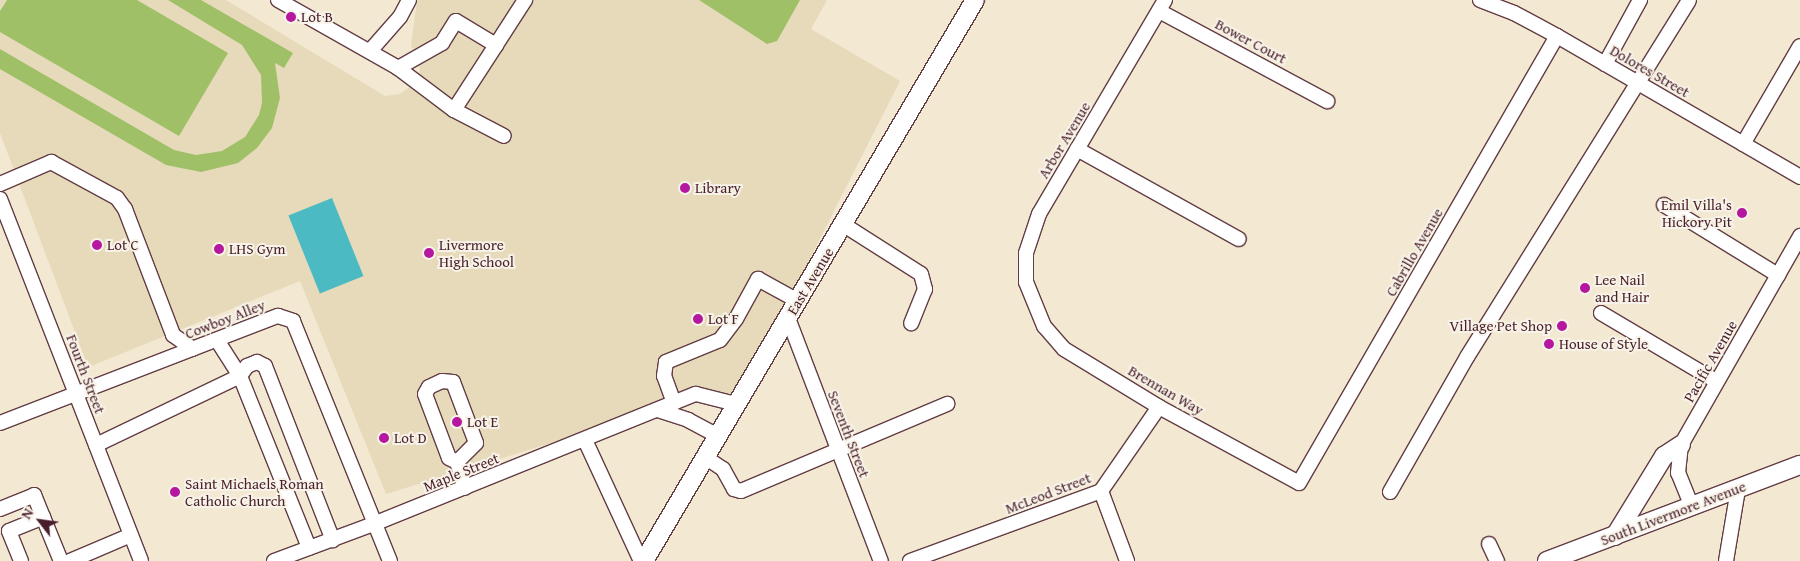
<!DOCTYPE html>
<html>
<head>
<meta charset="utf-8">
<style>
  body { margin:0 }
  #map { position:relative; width:1800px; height:561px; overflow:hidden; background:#f3e8d2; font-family:"Gentium Book Plus",serif }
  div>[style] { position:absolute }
  .built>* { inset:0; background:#e6daba }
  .green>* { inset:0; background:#a0c068 }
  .water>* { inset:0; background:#4cbac2; transform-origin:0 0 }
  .roads { filter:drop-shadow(1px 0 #633d44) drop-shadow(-1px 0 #633d44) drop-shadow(0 1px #633d44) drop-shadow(0 -1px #633d44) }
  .minor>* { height:14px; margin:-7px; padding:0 7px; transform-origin:7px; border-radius:7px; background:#fff }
  .major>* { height:18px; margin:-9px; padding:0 9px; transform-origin:9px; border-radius:9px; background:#fff }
  .dots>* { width:14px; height:14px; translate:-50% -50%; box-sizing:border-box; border:2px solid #f7f3e8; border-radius:50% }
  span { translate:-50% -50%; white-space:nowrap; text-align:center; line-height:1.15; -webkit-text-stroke:4px #f7f3e8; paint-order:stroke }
  .poi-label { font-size:15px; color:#4a1f2b }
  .left { translate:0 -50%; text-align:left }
  .right { translate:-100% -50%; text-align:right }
  .street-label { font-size:15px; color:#4a1f2b }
  .north { position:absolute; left:15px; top:496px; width:50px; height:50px; -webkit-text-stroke:4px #f7f3e8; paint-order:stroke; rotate:300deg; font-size:14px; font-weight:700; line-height:20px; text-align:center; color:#4a1f2b }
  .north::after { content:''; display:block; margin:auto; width:18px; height:22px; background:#4a1f2b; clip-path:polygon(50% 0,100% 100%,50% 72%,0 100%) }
</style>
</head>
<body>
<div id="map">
  <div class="built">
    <i style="clip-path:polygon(0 0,226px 0,385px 96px,400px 94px,411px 86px,420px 71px,418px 58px,411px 46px,417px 0,827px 0,811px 29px,900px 81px,736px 404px,696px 394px,658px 410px,386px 494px,300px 281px,91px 366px,87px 364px,0 133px)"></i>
  </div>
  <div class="green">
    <i style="clip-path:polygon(7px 0,137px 0,228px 53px,179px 136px,0 32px,0 11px)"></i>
    <i style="clip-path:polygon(168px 0,201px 0,293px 53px,284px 68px,275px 63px,280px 98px,272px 128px,257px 148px,238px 163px,201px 172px,166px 165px,0 69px,0 49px,174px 150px,196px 155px,222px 151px,245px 137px,259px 115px,262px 103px,261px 75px,242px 45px)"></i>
    <i style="clip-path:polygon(699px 0,800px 0,777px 41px,767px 44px)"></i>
  </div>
  <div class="water">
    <i style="left:332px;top:198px;width:84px;height:47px;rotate:68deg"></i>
  </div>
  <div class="roads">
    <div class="minor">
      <i style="left:278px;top:0;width:138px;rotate:29.5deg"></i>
      <i style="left:398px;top:68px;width:70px;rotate:36.9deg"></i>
      <i style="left:454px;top:110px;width:56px;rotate:27.5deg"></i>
      <i style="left:1165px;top:0;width:248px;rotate:120.5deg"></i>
      <i style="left:1039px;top:214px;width:41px;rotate:108.4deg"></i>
      <i style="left:1026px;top:253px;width:29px;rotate:90deg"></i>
      <i style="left:1026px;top:282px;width:48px;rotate:67.8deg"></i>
      <i style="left:1044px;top:326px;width:30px;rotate:49deg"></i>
      <i style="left:1064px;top:349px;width:111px;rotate:31.4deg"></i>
      <i style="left:1159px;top:407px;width:159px;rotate:28.5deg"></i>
      <i style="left:1299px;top:483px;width:516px;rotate:-60.01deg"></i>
      <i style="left:1480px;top:0;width:36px;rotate:21deg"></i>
      <i style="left:1514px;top:13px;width:49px;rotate:28.1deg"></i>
      <i style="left:1557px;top:36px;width:281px;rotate:30.1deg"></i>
      <i style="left:1159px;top:11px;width:191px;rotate:28.2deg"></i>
      <i style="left:370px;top:51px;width:45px;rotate:-48.6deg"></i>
      <i style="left:400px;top:17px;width:19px;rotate:-62deg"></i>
      <i style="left:1605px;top:64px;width:73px;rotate:-61.3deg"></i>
      <i style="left:398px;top:68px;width:51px;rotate:-29.6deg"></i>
      <i style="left:442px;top:43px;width:26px;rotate:-58deg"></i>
      <i style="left:456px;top:21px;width:47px;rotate:31deg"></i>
      <i style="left:496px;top:45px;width:54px;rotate:-57.2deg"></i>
      <i style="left:454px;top:110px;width:77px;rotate:-57.1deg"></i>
      <i style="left:1743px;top:144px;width:113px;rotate:-59.8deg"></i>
      <i style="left:1077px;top:149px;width:185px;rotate:29.1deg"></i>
      <i style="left:0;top:184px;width:56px;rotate:-23.3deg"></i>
      <i style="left:51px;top:162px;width:75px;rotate:28.6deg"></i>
      <i style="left:117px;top:198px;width:14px;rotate:54deg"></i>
      <i style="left:125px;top:209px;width:135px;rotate:69.1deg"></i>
      <i style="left:173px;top:335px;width:24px;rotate:35deg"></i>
      <i style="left:0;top:199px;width:388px;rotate:68.7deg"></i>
      <i style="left:1664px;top:205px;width:134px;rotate:31.6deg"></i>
      <i style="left:844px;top:225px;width:91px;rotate:32.5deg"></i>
      <i style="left:921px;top:274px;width:16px;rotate:75deg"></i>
      <i style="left:925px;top:289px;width:37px;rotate:112deg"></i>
      <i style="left:1601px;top:313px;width:134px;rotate:30.6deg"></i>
      <i style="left:788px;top:318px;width:260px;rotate:69.1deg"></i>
      <i style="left:217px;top:340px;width:43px;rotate:57.4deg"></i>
      <i style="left:240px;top:376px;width:185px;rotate:68.1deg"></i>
      <i style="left:442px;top:381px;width:11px;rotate:5deg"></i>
      <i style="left:453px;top:382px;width:65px;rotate:69.3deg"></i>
      <i style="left:476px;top:443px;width:27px;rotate:135deg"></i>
      <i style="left:457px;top:462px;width:9px;rotate:-153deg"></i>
      <i style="left:449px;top:458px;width:68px;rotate:-110.6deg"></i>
      <i style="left:425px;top:394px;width:8px;rotate:-60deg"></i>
      <i style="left:429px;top:387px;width:14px;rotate:-25deg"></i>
      <i style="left:674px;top:403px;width:29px;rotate:-110deg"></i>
      <i style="left:664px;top:376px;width:14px;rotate:-82deg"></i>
      <i style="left:666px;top:362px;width:58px;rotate:-22.2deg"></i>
      <i style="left:720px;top:340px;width:26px;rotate:-53deg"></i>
      <i style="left:736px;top:319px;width:46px;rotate:-61.2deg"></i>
      <i style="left:758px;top:279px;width:46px;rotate:28.8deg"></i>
      <i style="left:658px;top:410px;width:32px;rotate:18deg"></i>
      <i style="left:688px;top:420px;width:34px;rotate:28deg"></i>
      <i style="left:0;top:423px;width:298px;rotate:-21.1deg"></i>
      <i style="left:278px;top:316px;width:16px;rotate:18deg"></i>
      <i style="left:293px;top:321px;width:259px;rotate:68deg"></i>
      <i style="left:585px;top:440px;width:133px;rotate:65.2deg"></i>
      <i style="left:96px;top:445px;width:160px;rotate:-25.6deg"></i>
      <i style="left:240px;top:376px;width:12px;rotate:-55deg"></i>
      <i style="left:247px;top:366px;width:11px;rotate:-22deg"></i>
      <i style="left:257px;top:362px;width:9px;rotate:27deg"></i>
      <i style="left:265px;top:366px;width:187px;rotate:68.7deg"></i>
      <i style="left:705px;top:457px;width:22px;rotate:34deg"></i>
      <i style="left:723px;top:469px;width:23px;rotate:61deg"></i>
      <i style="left:734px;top:489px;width:7px;rotate:16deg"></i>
      <i style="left:741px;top:491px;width:224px;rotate:-22.9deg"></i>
      <i style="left:457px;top:462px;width:27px;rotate:73deg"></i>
      <i style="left:1101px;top:491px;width:75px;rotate:69.6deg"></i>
      <i style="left:1390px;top:492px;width:155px;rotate:-60.3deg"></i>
      <i style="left:1467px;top:357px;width:420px;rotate:-58.1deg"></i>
      <i style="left:1692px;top:507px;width:37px;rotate:-112deg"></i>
      <i style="left:1678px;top:473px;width:28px;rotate:-84deg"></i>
      <i style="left:1681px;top:445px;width:241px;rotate:-60.3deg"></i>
      <i style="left:0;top:509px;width:37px;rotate:-22deg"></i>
      <i style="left:34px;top:495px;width:71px;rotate:67.8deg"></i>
      <i style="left:1489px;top:544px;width:19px;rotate:65deg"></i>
      <i style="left:21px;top:561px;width:32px;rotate:-112deg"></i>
      <i style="left:9px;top:531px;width:37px;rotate:-22deg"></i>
      <i style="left:70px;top:561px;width:66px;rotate:-23.1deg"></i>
      <i style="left:274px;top:561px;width:109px;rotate:-20.4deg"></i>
      <i style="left:376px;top:523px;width:345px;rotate:-22deg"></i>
      <i style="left:696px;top:394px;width:41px;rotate:14deg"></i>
      <i style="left:910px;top:561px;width:203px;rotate:-20.1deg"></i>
      <i style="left:1101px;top:491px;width:102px;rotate:-55.4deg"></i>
      <i style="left:1726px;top:561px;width:73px;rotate:-80.5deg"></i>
    </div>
    <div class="major">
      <i style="left:1615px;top:536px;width:94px;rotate:-58.5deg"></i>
      <i style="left:1664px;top:456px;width:20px;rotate:-33deg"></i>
      <i style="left:644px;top:561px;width:651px;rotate:-59.46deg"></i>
      <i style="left:1547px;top:561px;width:271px;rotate:-20.8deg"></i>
    </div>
  </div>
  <div class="dots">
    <i style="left:291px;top:17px;background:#b5179e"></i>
    <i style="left:685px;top:188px;background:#b5179e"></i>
    <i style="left:1742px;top:213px;background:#b5179e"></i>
    <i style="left:97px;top:245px;background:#b5179e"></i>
    <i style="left:219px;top:249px;background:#b5179e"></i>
    <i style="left:429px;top:253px;background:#b5179e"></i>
    <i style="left:1585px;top:288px;background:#b5179e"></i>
    <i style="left:698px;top:319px;background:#b5179e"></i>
    <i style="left:1562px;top:326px;background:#b5179e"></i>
    <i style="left:1549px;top:344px;background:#b5179e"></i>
    <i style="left:457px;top:422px;background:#b5179e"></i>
    <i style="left:384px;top:438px;background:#b5179e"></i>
    <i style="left:175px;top:492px;background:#b5179e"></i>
  </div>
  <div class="poi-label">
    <span class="left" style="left:301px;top:17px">Lot B</span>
    <span class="left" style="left:695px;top:188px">Library</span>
    <span class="right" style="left:1732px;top:213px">Emil Villa's<br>Hickory Pit</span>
    <span class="left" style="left:439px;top:253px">Livermore<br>High School</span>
    <span class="left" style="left:107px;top:245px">Lot C</span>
    <span class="left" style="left:229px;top:249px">LHS Gym</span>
    <span class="left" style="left:1595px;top:288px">Lee Nail<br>and Hair</span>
    <span class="left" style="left:708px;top:319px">Lot F</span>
    <span class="right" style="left:1552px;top:326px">Village Pet Shop</span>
    <span class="left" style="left:1559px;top:344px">House of Style</span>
    <span class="left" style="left:467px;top:422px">Lot E</span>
    <span class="left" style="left:394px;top:438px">Lot D</span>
    <span class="left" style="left:185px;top:492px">Saint Michaels Roman<br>Catholic Church</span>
  </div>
  <div class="street-label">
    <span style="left:1251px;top:41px;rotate:28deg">Bower Court</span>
    <span style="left:1650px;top:71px;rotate:30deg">Dolores Street</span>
    <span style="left:1064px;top:140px;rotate:-59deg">Arbor Avenue</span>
    <span style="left:1414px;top:252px;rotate:-60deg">Cabrillo Avenue</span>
    <span style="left:810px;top:281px;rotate:-59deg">East Avenue</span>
    <span style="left:225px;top:319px;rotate:-21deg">Cowboy Alley</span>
    <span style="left:1710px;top:361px;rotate:-60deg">Pacific Avenue</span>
    <span style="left:86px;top:374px;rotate:69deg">Fourth Street</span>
    <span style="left:1166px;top:390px;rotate:30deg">Brennan Way</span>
    <span style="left:849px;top:434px;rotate:69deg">Seventh Street</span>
    <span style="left:461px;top:472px;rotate:-22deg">Maple Street</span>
    <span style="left:1048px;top:493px;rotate:-21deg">McLeod Street</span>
    <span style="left:1673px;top:513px;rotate:-21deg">South Livermore Avenue</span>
  </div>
  <div class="north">N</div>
</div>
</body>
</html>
